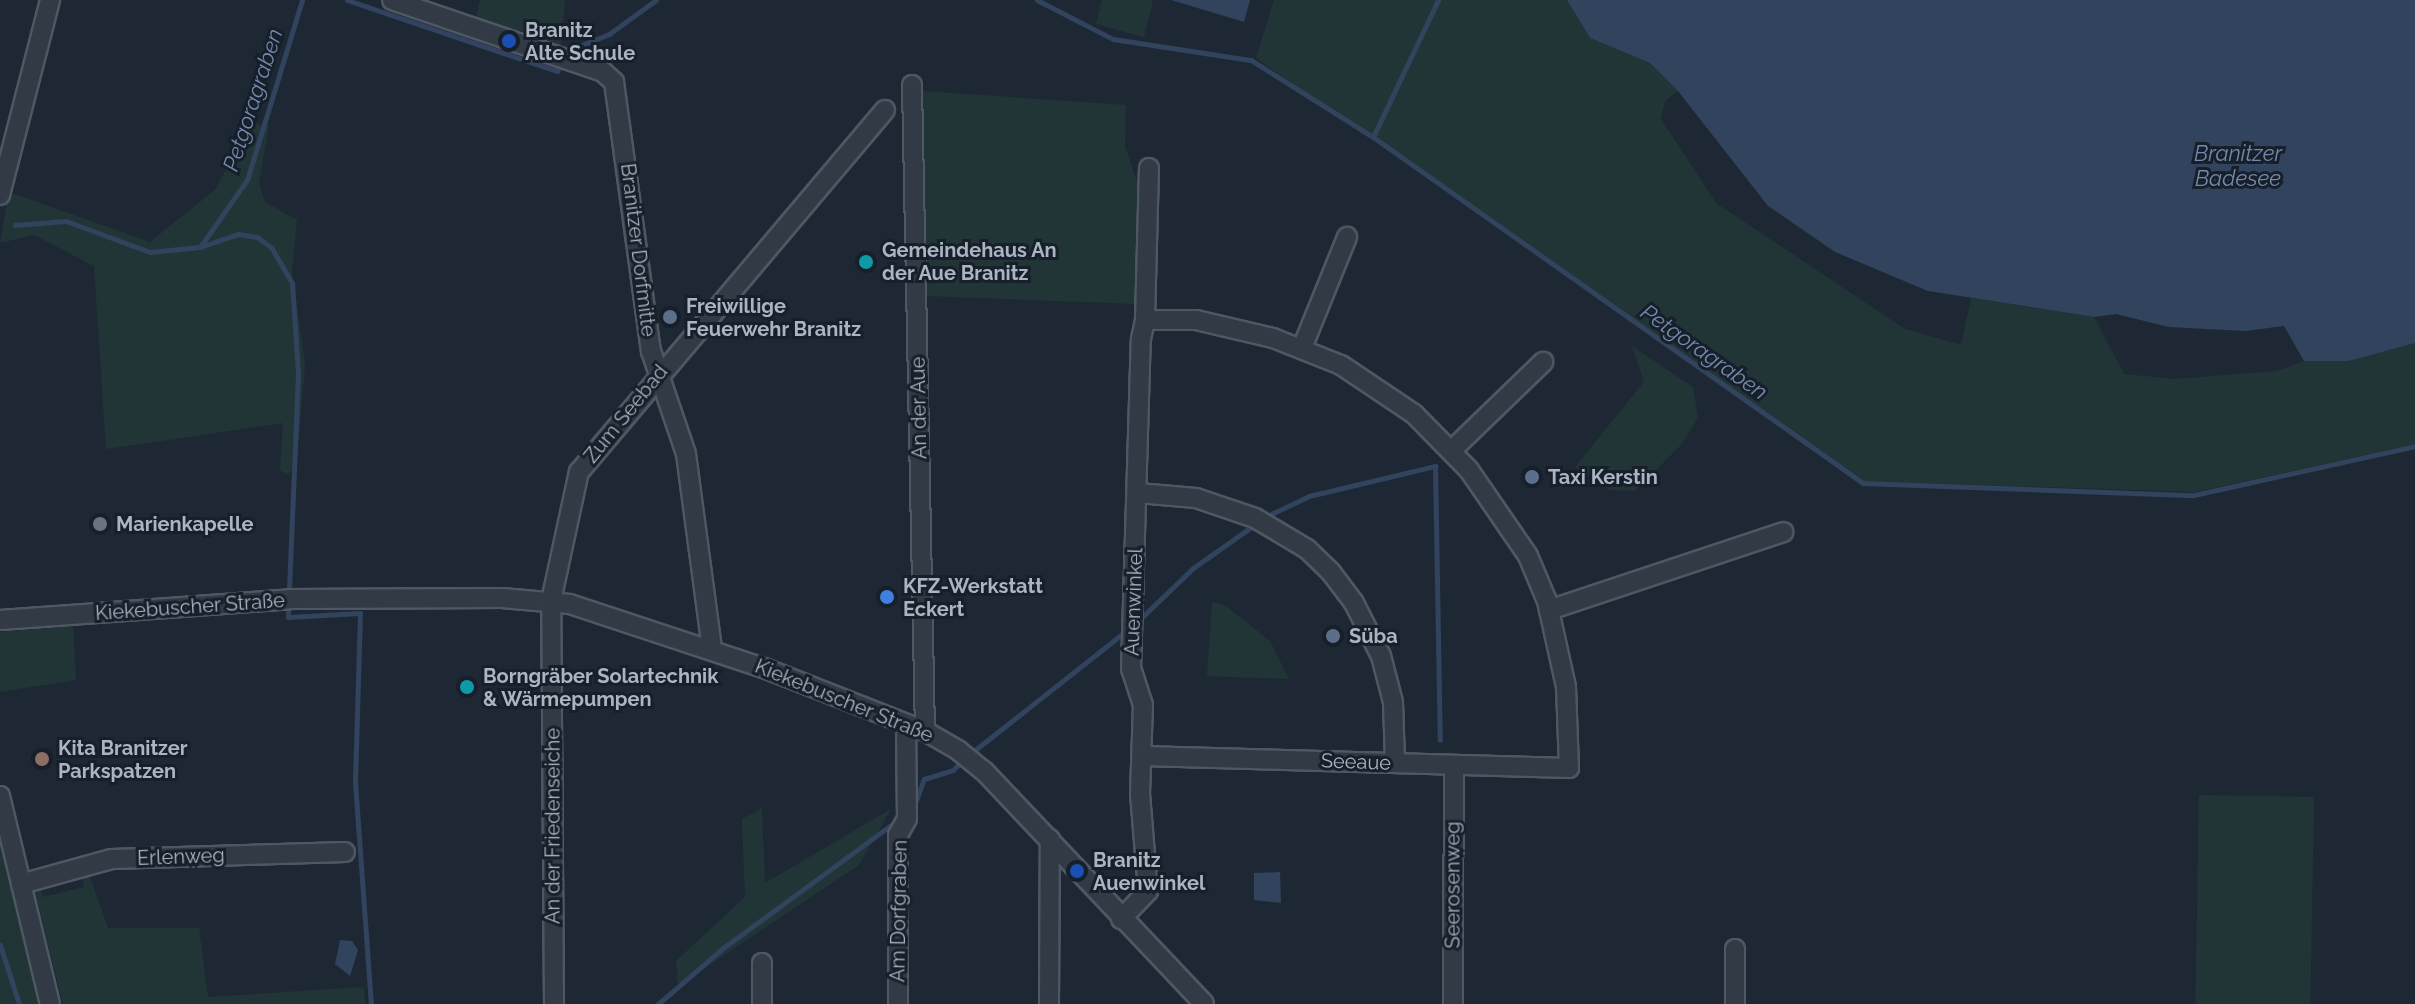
<!DOCTYPE html>
<html>
<head>
<meta charset="utf-8">
<style>
  body { margin:0 }
  #map { position:relative; width:2415px; height:1004px; overflow:hidden; background:#1e2835; font-family:Raleway,sans-serif }
  div>[style] { position:absolute }
  .green>* { inset:0; background:#213537; transform-origin:0 0 }
  .water>* { inset:0; background:#31435d }
  .stream>* { height:5px; margin:-2.5px; padding:0 2.5px; transform-origin:2.5px; border-radius:2.5px; background:#31435d }
  .roads { filter:drop-shadow(2px 0 #4f5764) drop-shadow(-2px 0 #4f5764) drop-shadow(0 2px #4f5764) drop-shadow(0 -2px #4f5764) }
  .minor>* { height:18px; margin:-9px; padding:0 9px; transform-origin:9px; border-radius:9px; background:#323a46 }
  .dots>* { width:22px; height:22px; translate:-50% -50%; box-sizing:border-box; border:4px solid #171f2a; border-radius:50% }
  span { translate:-50% -50%; white-space:nowrap; text-align:center; line-height:1.15; -webkit-text-stroke:6px #171f2a; paint-order:stroke }
  .poi-label { font-size:20px; color:#abb4c3; font-weight:700 }
  .left { translate:0 -50%; text-align:left }
  .street-label { font-size:20px; color:#abb4c3 }
  .water-label { font-size:22px; color:#738aad; font-style:italic }
</style>
</head>
<body>
<div id="map">
  <div class="green">
    <i style="clip-path:polygon(480px 0,565px 0,560px 52px,526px 32px,475px 21px)"></i>
    <i style="clip-path:polygon(1102px 0,1153px 0,1144px 37px,1096px 24px)"></i>
    <i style="clip-path:polygon(1274px 0,1567px 0,1590px 38px,1650px 63px,1678px 91px,1665px 101px,1661px 119px,1716px 203px,1905px 329px,1961px 345px,1971px 298px,2094px 317px,2124px 374px,2175px 379px,2277px 371px,2304px 361px,2349px 361px,2415px 343px,2415px 444px,2195px 492px,1865px 481px,1256px 58px)"></i>
    <i style="clip-path:polygon(922px 91px,1126px 105px,1125px 146px,1141px 194px,1137px 304px,927px 296px)"></i>
    <i style="clip-path:polygon(251px 124px,269px 125px,259px 183px,265px 202px,297px 220px,292px 271px,305px 364px,297px 462px,288px 475px,280px 470px,283px 423px,106px 449px,94px 266px,34px 235px,0 243px,9px 192px,150px 242px,215px 190px)"></i>
    <i style="clip-path:polygon(1632px 346px,1693px 387px,1698px 418px,1680px 446px,1635px 491px,1610px 490px,1575px 467px,1644px 382px)"></i>
    <i style="clip-path:polygon(1212px 602px,1226px 606px,1270px 641px,1289px 679px,1207px 676px)"></i>
    <i style="clip-path:polygon(73px 626px,76px 680px,0 692px,0 632px)"></i>
    <i style="left:2199px;top:795px;width:115px;height:209px;rotate:1deg"></i>
    <i style="clip-path:polygon(762px 808px,765px 883px,891px 809px,859px 865px,678px 986px,676px 961px,745px 897px,742px 819px)"></i>
    <i style="clip-path:polygon(0 821px,42px 1004px,0 1004px)"></i>
    <i style="clip-path:polygon(89px 874px,108px 928px,199px 928px,208px 997px,364px 987px,365px 1004px,63px 1004px,34px 888px,40px 886px,43px 897px,84px 887px,82px 876px)"></i>
  </div>
  <div class="water">
    <i style="clip-path:polygon(1171px 0,1250px 0,1244px 22px)"></i>
    <i style="clip-path:polygon(1567px 0,2415px 0,2415px 343px,2349px 361px,2304px 361px,2284px 326px,2245px 331px,2169px 327px,2116px 314px,2094px 317px,1928px 291px,1835px 252px,1768px 206px,1678px 91px,1650px 63px,1590px 38px)"></i>
    <i style="clip-path:polygon(1280px 872px,1281px 903px,1254px 900px,1254px 873px)"></i>
    <i style="clip-path:polygon(340px 940px,352px 941px,358px 950px,350px 976px,335px 964px)"></i>
  </div>
  <div class="stream">
    <i style="left:347px;top:0;width:222px;rotate:18.7deg"></i>
    <i style="left:557px;top:71px;width:11px;rotate:-68deg"></i>
    <i style="left:1037px;top:0;width:85px;rotate:27.2deg"></i>
    <i style="left:1113px;top:39px;width:140px;rotate:8.7deg"></i>
    <i style="left:1251px;top:60px;width:144px;rotate:32.3deg"></i>
    <i style="left:1373px;top:137px;width:600px;rotate:35.23deg"></i>
    <i style="left:1863px;top:483px;width:331px;rotate:2.1deg"></i>
    <i style="left:2194px;top:495px;width:226px;rotate:-12.5deg"></i>
    <i style="left:565px;top:52px;width:48px;rotate:-22.2deg"></i>
    <i style="left:609px;top:34px;width:58px;rotate:-35.9deg"></i>
    <i style="left:1373px;top:137px;width:152px;rotate:-64.6deg"></i>
    <i style="left:15px;top:225px;width:51px;rotate:-4.5deg"></i>
    <i style="left:66px;top:221px;width:90px;rotate:20.3deg"></i>
    <i style="left:150px;top:252px;width:50px;rotate:-5.7deg"></i>
    <i style="left:200px;top:247px;width:82px;rotate:-55deg"></i>
    <i style="left:247px;top:180px;width:188px;rotate:-73deg"></i>
    <i style="left:200px;top:247px;width:40px;rotate:-18.9deg"></i>
    <i style="left:238px;top:234px;width:19px;rotate:9deg"></i>
    <i style="left:257px;top:237px;width:17px;rotate:36deg"></i>
    <i style="left:271px;top:247px;width:42px;rotate:59.7deg"></i>
    <i style="left:292px;top:283px;width:91px;rotate:86.2deg"></i>
    <i style="left:298px;top:374px;width:243px;rotate:92.4deg"></i>
    <i style="left:288px;top:617px;width:72px;rotate:-3.2deg"></i>
    <i style="left:360px;top:613px;width:169px;rotate:91.7deg"></i>
    <i style="left:355px;top:782px;width:223px;rotate:85.9deg"></i>
    <i style="left:1265px;top:517px;width:49px;rotate:-25.5deg"></i>
    <i style="left:1309px;top:496px;width:130px;rotate:-13.4deg"></i>
    <i style="left:1435px;top:466px;width:274px;rotate:89deg"></i>
    <i style="left:1139px;top:620px;width:75px;rotate:-43.9deg"></i>
    <i style="left:1193px;top:568px;width:78px;rotate:-35.1deg"></i>
    <i style="left:970px;top:754px;width:201px;rotate:-38.3deg"></i>
    <i style="left:914px;top:806px;width:29px;rotate:-70deg"></i>
    <i style="left:924px;top:779px;width:30px;rotate:-17deg"></i>
    <i style="left:953px;top:770px;width:13px;rotate:-45deg"></i>
    <i style="left:0;top:945px;width:62px;rotate:72.1deg"></i>
    <i style="left:658px;top:1004px;width:86px;rotate:-40.7deg"></i>
    <i style="left:723px;top:948px;width:217px;rotate:-36.2deg"></i>
  </div>
  <div class="roads">
    <div class="minor">
      <i style="left:392px;top:0;width:223px;rotate:18.8deg"></i>
      <i style="left:603px;top:72px;width:15px;rotate:42deg"></i>
      <i style="left:614px;top:82px;width:272px;rotate:82.2deg"></i>
      <i style="left:651px;top:351px;width:109px;rotate:71.2deg"></i>
      <i style="left:686px;top:454px;width:198px;rotate:82.4deg"></i>
      <i style="left:912px;top:85px;width:646px;rotate:88.85deg"></i>
      <i style="left:0;top:195px;width:201px;rotate:-75.6deg"></i>
      <i style="left:1145px;top:320px;width:152px;rotate:-88.5deg"></i>
      <i style="left:1302px;top:348px;width:120px;rotate:-67.9deg"></i>
      <i style="left:1452px;top:450px;width:127px;rotate:-44deg"></i>
      <i style="left:1138px;top:493px;width:58px;rotate:4.9deg"></i>
      <i style="left:1196px;top:498px;width:62px;rotate:18.7deg"></i>
      <i style="left:1255px;top:518px;width:61px;rotate:30.8deg"></i>
      <i style="left:1307px;top:549px;width:32px;rotate:44deg"></i>
      <i style="left:1330px;top:571px;width:40px;rotate:53deg"></i>
      <i style="left:1354px;top:603px;width:59px;rotate:63deg"></i>
      <i style="left:1381px;top:656px;width:48px;rotate:75.4deg"></i>
      <i style="left:1393px;top:702px;width:61px;rotate:88.1deg"></i>
      <i style="left:1549px;top:610px;width:247px;rotate:-18.4deg"></i>
      <i style="left:0;top:620px;width:291px;rotate:-4.1deg"></i>
      <i style="left:290px;top:599px;width:212px;rotate:-0.3deg"></i>
      <i style="left:502px;top:598px;width:68px;rotate:5deg"></i>
      <i style="left:570px;top:604px;width:204px;rotate:18.3deg"></i>
      <i style="left:764px;top:668px;width:173px;rotate:21.4deg"></i>
      <i style="left:925px;top:731px;width:39px;rotate:30deg"></i>
      <i style="left:959px;top:751px;width:32px;rotate:39deg"></i>
      <i style="left:984px;top:771px;width:320px;rotate:46.6deg"></i>
      <i style="left:0;top:796px;width:214px;rotate:76.5deg"></i>
      <i style="left:21px;top:884px;width:94px;rotate:-15.4deg"></i>
      <i style="left:112px;top:859px;width:233px;rotate:-1.7deg"></i>
      <i style="left:1121px;top:919px;width:39px;rotate:-46deg"></i>
      <i style="left:1148px;top:891px;width:97px;rotate:-94.7deg"></i>
      <i style="left:1140px;top:794px;width:89px;rotate:-88.1deg"></i>
      <i style="left:1143px;top:705px;width:38px;rotate:-108deg"></i>
      <i style="left:1131px;top:669px;width:330px;rotate:-88.3deg"></i>
      <i style="left:1141px;top:339px;width:19px;rotate:-78deg"></i>
      <i style="left:1145px;top:320px;width:51px"></i>
      <i style="left:1196px;top:320px;width:79px;rotate:13.2deg"></i>
      <i style="left:1273px;top:338px;width:73px;rotate:21.7deg"></i>
      <i style="left:1341px;top:365px;width:88px;rotate:33.9deg"></i>
      <i style="left:1414px;top:414px;width:78px;rotate:45.5deg"></i>
      <i style="left:1469px;top:470px;width:104px;rotate:55.5deg"></i>
      <i style="left:1528px;top:556px;width:49px;rotate:67.1deg"></i>
      <i style="left:1547px;top:601px;width:88px;rotate:77.5deg"></i>
      <i style="left:1566px;top:687px;width:81px;rotate:87.9deg"></i>
      <i style="left:1569px;top:768px;width:426px;rotate:-178.4deg"></i>
      <i style="left:1735px;top:949px;width:55px;rotate:90deg"></i>
      <i style="left:762px;top:963px;width:41px;rotate:90deg"></i>
      <i style="left:554px;top:1004px;width:403px;rotate:-90.4deg"></i>
      <i style="left:551px;top:601px;width:132px;rotate:-77.8deg"></i>
      <i style="left:579px;top:472px;width:474px;rotate:-49.8deg"></i>
      <i style="left:898px;top:1004px;width:169px;rotate:-90deg"></i>
      <i style="left:898px;top:835px;width:18px;rotate:-61deg"></i>
      <i style="left:907px;top:819px;width:95px;rotate:-90.6deg"></i>
      <i style="left:1049px;top:1004px;width:165px;rotate:-89.7deg"></i>
      <i style="left:1453px;top:1004px;width:238px;rotate:-89.8deg"></i>
    </div>
  </div>
  <div class="dots">
    <i style="left:509px;top:41px;background:#1a4fb4"></i>
    <i style="left:866px;top:262px;background:#0f9aa8"></i>
    <i style="left:670px;top:317px;background:#5c6f8a"></i>
    <i style="left:1532px;top:477px;background:#5c6f8a"></i>
    <i style="left:100px;top:524px;background:#6b7280"></i>
    <i style="left:887px;top:597px;background:#3f7fe0"></i>
    <i style="left:1333px;top:636px;background:#5c6f8a"></i>
    <i style="left:467px;top:687px;background:#0f9aa8"></i>
    <i style="left:42px;top:759px;background:#8d6e63"></i>
    <i style="left:1077px;top:871px;background:#1a4fb4"></i>
  </div>
  <div class="poi-label">
    <span class="left" style="left:525px;top:42px">Branitz<br>Alte Schule</span>
    <span class="left" style="left:882px;top:262px">Gemeindehaus An<br>der Aue Branitz</span>
    <span class="left" style="left:686px;top:318px">Freiwillige<br>Feuerwehr Branitz</span>
    <span class="left" style="left:1548px;top:477px">Taxi Kerstin</span>
    <span class="left" style="left:116px;top:524px">Marienkapelle</span>
    <span class="left" style="left:903px;top:598px">KFZ-Werkstatt<br>Eckert</span>
    <span class="left" style="left:1349px;top:636px">Süba</span>
    <span class="left" style="left:483px;top:688px">Borngräber Solartechnik<br>&amp; Wärmepumpen</span>
    <span class="left" style="left:58px;top:760px">Kita Branitzer<br>Parkspatzen</span>
    <span class="left" style="left:1093px;top:872px">Branitz<br>Auenwinkel</span>
  </div>
  <div class="street-label">
    <span style="left:638px;top:250px;rotate:83deg">Branitzer Dorfmitte</span>
    <span style="left:919px;top:408px;rotate:-91deg">An der Aue</span>
    <span style="left:626px;top:414px;rotate:-51deg">Zum Seebad</span>
    <span style="left:1134px;top:602px;rotate:-88deg">Auenwinkel</span>
    <span style="left:190px;top:607px;rotate:-4deg">Kiekebuscher Straße</span>
    <span style="left:844px;top:701px;rotate:22deg">Kiekebuscher Straße</span>
    <span style="left:1356px;top:762px;rotate:2deg">Seeaue</span>
    <span style="left:553px;top:826px;rotate:-90deg">An der Friedenseiche</span>
    <span style="left:181px;top:857px;rotate:-2deg">Erlenweg</span>
    <span style="left:1453px;top:885px;rotate:-90deg">Seerosenweg</span>
    <span style="left:899px;top:911px;rotate:-89deg">Am Dorfgraben</span>
  </div>
  <div class="water-label">
    <span style="left:253px;top:100px;rotate:-72deg">Petgoragraben</span>
    <span style="left:2238px;top:166px">Branitzer<br>Badesee</span>
    <span style="left:1704px;top:352px;rotate:35deg">Petgoragraben</span>
  </div>
</div>
</body>
</html>
